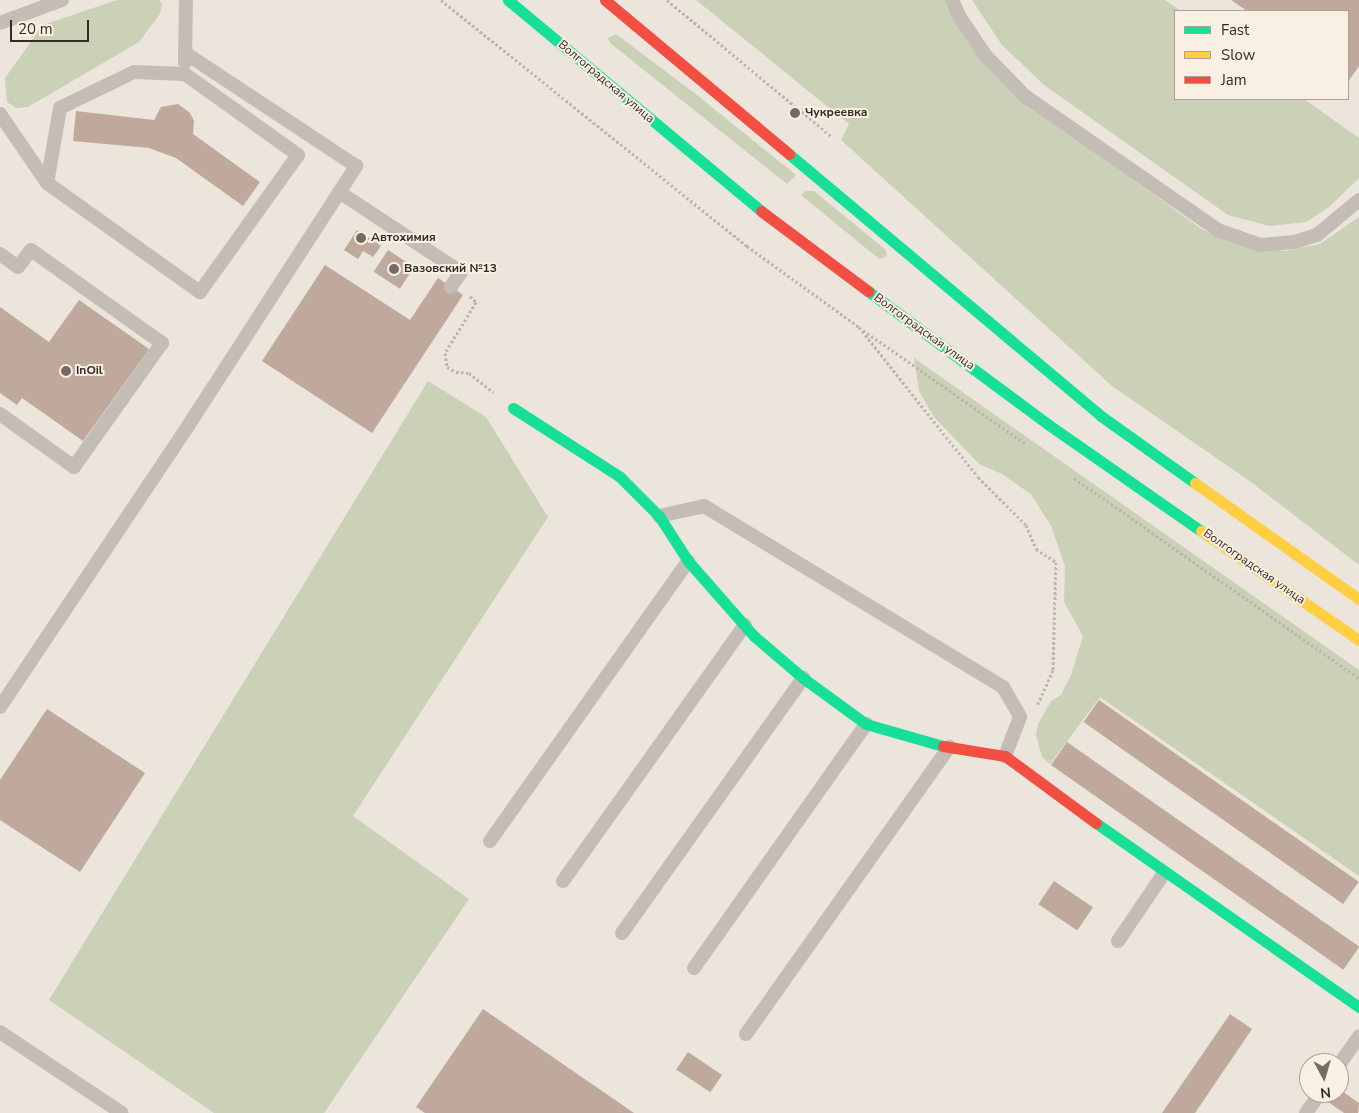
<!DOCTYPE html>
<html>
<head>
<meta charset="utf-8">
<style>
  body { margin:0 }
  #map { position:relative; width:1359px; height:1113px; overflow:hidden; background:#ebe5dc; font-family:"Nunito Sans",sans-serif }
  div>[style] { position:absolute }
  .green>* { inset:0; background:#cbd1b6 }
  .building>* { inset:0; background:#bfa99d; transform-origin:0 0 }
  .path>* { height:3px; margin-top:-1.5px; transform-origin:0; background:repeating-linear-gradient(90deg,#bcb5af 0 2.5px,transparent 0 5px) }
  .lane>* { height:14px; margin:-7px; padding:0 7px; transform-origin:7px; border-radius:7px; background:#c4bdb6 }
  .fast>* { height:11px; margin:-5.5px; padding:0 5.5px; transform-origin:5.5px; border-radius:5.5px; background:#16e098 }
  .slow>* { height:11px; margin:-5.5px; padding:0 5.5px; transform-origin:5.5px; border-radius:5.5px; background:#ffcf43 }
  .jam>* { height:11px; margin:-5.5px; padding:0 5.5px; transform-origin:5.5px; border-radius:5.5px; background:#f24e42 }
  .dots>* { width:14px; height:14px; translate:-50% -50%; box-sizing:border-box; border:2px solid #f9f0e3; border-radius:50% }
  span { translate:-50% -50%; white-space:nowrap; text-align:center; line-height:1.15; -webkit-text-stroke:4px #f9f0e3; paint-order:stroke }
  .street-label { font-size:12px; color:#342a25 }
  .poi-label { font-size:12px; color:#342a25; font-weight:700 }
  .left { translate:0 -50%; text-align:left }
  .legend { position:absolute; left:1174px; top:10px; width:175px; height:90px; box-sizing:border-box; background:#f9f0e3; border:1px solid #aaa197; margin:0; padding:6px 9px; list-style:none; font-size:15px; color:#342a25 }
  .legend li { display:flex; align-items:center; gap:10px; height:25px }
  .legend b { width:25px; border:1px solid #aaa197 }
  .north { position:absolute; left:1299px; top:1053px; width:50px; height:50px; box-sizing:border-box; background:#f9f0e3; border:1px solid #aaa197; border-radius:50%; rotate:174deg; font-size:14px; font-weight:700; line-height:20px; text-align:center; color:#342a25 }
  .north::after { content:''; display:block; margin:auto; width:18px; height:22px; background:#746b65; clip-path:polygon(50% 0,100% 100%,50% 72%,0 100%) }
  .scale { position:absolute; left:10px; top:20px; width:79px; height:22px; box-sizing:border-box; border:2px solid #342a25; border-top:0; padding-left:6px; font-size:15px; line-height:18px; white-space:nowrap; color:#342a25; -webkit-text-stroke:4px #f9f0e3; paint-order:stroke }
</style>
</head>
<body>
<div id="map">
  <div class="green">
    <i style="clip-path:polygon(117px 0,159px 0,162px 4px,160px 14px,139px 42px,28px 107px,16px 108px,7px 102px,5px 78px,43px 25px)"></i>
    <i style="clip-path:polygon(696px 0,947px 0,1021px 99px,1203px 230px,1242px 246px,1285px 251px,1320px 244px,1359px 217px,1359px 565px,1251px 482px,1112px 386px,841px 140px,849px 124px)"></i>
    <i style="clip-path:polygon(972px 0,1165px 0,1181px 11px,1175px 11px,1175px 99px,1304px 99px,1359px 138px,1359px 178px,1329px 207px,1306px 222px,1269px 226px,1228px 215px,1044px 85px,1002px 45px)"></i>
    <i style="clip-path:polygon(616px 34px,697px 95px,796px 175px,787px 184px,610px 43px,608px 38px)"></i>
    <i style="clip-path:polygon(806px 191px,814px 191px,886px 250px,887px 256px,879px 259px,801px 195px)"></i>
    <i style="clip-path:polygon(914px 358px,1359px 670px,1359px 876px,1100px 697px,1050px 764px,1042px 757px,1036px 735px,1038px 724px,1051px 701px,1061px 695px,1071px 675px,1083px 636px,1064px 602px,1065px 566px,1051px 526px,1031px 494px,1002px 474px,979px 464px,934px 417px,919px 391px)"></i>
    <i style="clip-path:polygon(428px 381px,486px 417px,548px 517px,353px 816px,469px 899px,324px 1113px,214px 1113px,49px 1000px)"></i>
  </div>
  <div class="building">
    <i style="clip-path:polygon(1231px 0,1359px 0,1359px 66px,1348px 82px,1348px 11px,1247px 11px)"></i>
    <i style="clip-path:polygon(178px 104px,190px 113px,194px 121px,193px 134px,260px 182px,243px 206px,176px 158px,149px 148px,73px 141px,76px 111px,154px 120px,161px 107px)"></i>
    <i style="clip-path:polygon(357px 230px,381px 246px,373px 257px,363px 251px,358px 259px,344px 250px)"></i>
    <i style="left:388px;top:250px;width:31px;height:26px;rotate:33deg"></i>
    <i style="clip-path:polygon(325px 265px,410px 320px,438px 278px,463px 295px,372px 433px,262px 361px)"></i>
    <i style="clip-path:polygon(79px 300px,149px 349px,83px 441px,22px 398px,17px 405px,0 393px,0 307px,49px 342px)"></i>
    <i style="left:1099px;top:700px;width:317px;height:27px;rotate:35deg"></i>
    <i style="clip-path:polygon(47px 709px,145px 773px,80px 872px,0 820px,0 780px)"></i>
    <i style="left:1067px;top:742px;width:357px;height:28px;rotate:35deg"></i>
    <i style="left:1054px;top:881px;width:47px;height:28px;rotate:34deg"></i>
    <i style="clip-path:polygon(483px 1009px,634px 1113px,425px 1113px,416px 1107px)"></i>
    <i style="clip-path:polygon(1230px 1014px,1252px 1029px,1195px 1113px,1162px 1113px)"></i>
    <i style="left:688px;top:1052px;width:41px;height:21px;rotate:34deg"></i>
    <i style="clip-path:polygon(1339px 1089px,1359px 1103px,1358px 1113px,1344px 1113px,1327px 1101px,1332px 1093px,1339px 1093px)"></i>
  </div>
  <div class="path">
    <i style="left:441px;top:0;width:393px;rotate:38.8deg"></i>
    <i style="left:747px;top:246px;width:138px;rotate:35.9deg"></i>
    <i style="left:859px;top:327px;width:191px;rotate:51.6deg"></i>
    <i style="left:978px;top:477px;width:68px;rotate:45deg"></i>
    <i style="left:1026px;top:525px;width:26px;rotate:67deg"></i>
    <i style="left:1036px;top:549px;width:24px;rotate:33deg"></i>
    <i style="left:1056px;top:562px;width:108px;rotate:91.6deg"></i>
    <i style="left:1053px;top:670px;width:39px;rotate:114deg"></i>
    <i style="left:667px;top:0;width:214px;rotate:39.7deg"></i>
    <i style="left:470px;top:296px;width:8px;rotate:45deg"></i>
    <i style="left:476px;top:302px;width:60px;rotate:121.3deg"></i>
    <i style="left:445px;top:353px;width:14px;rotate:82deg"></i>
    <i style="left:447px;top:367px;width:10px;rotate:29deg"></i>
    <i style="left:456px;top:372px;width:13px;rotate:4deg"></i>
    <i style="left:469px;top:373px;width:31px;rotate:38deg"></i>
    <i style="left:863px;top:330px;width:199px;rotate:35deg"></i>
    <i style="left:1074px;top:478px;width:348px;rotate:35.1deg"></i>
  </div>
  <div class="lane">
    <i style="left:952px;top:0;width:17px;rotate:66deg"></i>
    <i style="left:959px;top:16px;width:48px;rotate:56deg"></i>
    <i style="left:986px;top:56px;width:56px;rotate:45.7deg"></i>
    <i style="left:1025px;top:96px;width:235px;rotate:34.8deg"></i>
    <i style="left:1218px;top:230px;width:45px;rotate:19.7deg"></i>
    <i style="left:1260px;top:245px;width:35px;rotate:-5deg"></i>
    <i style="left:1295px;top:242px;width:23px;rotate:-18deg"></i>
    <i style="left:1317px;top:235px;width:55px;rotate:-39.8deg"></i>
    <i style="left:0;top:23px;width:66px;rotate:-20.4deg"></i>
    <i style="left:185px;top:62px;width:62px;rotate:-89.1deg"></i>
    <i style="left:0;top:114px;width:83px;rotate:55.7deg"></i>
    <i style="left:47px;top:183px;width:188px;rotate:35.5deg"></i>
    <i style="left:200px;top:292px;width:168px;rotate:-54.4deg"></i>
    <i style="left:298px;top:155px;width:139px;rotate:-144.4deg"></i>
    <i style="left:185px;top:74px;width:51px;rotate:-177.8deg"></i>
    <i style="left:134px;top:72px;width:82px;rotate:154.1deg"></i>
    <i style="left:60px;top:108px;width:76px;rotate:99.8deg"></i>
    <i style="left:339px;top:192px;width:146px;rotate:33.3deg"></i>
    <i style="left:461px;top:272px;width:18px;rotate:124deg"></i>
    <i style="left:0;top:254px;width:22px;rotate:36deg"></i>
    <i style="left:18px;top:267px;width:21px;rotate:-53deg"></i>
    <i style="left:31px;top:250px;width:161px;rotate:35.4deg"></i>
    <i style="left:162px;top:343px;width:152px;rotate:125.4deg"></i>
    <i style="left:74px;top:467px;width:91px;rotate:-144.4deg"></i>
    <i style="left:659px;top:516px;width:46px;rotate:-12.5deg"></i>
    <i style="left:704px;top:506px;width:350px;rotate:31.2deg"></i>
    <i style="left:1003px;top:687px;width:34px;rotate:60deg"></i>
    <i style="left:1020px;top:717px;width:42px;rotate:111deg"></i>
    <i style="left:0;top:707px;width:338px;rotate:-56.2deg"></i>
    <i style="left:188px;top:426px;width:310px;rotate:-57.1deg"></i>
    <i style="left:356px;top:166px;width:205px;rotate:-146.5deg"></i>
    <i style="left:490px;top:841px;width:343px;rotate:-54.7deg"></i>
    <i style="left:563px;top:881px;width:314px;rotate:-54.6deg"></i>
    <i style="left:622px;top:933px;width:313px;rotate:-54.6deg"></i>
    <i style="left:1118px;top:941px;width:82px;rotate:-55.9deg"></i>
    <i style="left:694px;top:968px;width:299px;rotate:-54.8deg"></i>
    <i style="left:0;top:1032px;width:146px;rotate:33.6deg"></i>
    <i style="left:746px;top:1034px;width:352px;rotate:-54.7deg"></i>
    <i style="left:1339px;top:1065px;width:35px;rotate:-55deg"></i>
    <i style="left:1306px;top:1113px;width:24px;rotate:-55deg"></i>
  </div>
  <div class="fast">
    <i style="left:508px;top:0;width:329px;rotate:39.8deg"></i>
    <i style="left:789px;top:154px;width:407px;rotate:40deg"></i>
    <i style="left:1101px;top:416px;width:115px;rotate:35.5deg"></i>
    <i style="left:868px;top:291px;width:225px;rotate:36.5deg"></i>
    <i style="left:1049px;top:425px;width:185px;rotate:34.9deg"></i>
    <i style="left:513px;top:408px;width:126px;rotate:32.7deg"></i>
    <i style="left:619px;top:476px;width:57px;rotate:45deg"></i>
    <i style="left:659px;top:516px;width:54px;rotate:57.2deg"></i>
    <i style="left:688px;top:561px;width:100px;rotate:48.7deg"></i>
    <i style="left:754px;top:636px;width:65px;rotate:40.6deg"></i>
    <i style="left:803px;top:678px;width:78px;rotate:36.1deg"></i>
    <i style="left:866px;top:724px;width:80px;rotate:15.9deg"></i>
    <i style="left:1096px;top:823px;width:321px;rotate:35deg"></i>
  </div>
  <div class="slow">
    <i style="left:1195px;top:483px;width:201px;rotate:35.3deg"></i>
    <i style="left:1201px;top:531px;width:192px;rotate:34.6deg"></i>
  </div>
  <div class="jam">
    <i style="left:605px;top:0;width:240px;rotate:39.9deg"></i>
    <i style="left:761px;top:211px;width:134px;rotate:36.8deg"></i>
    <i style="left:943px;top:746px;width:63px;rotate:9.2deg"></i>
    <i style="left:1005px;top:756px;width:113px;rotate:36.4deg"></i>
  </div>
  <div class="dots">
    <i style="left:795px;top:113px;background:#746b65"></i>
    <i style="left:361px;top:238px;background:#746b65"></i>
    <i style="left:394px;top:269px;background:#746b65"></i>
    <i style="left:66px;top:371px;background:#746b65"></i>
  </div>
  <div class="street-label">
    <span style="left:606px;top:82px;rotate:40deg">Волгоградская улица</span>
    <span style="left:924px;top:332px;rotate:36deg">Волгоградская улица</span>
    <span style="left:1254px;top:567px;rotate:35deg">Волгоградская улица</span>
  </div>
  <div class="poi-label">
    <span class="left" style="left:805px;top:113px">Чукреевка</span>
    <span class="left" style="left:371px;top:238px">Автохимия</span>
    <span class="left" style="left:404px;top:269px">Вазовский №13</span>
    <span class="left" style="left:76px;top:371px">InOil</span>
  </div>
  <ul class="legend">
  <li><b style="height:6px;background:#16e098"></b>Fast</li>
  <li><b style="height:6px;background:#ffcf43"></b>Slow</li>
  <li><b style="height:6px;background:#f24e42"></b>Jam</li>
  </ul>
  <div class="north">N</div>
  <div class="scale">20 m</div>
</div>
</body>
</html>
